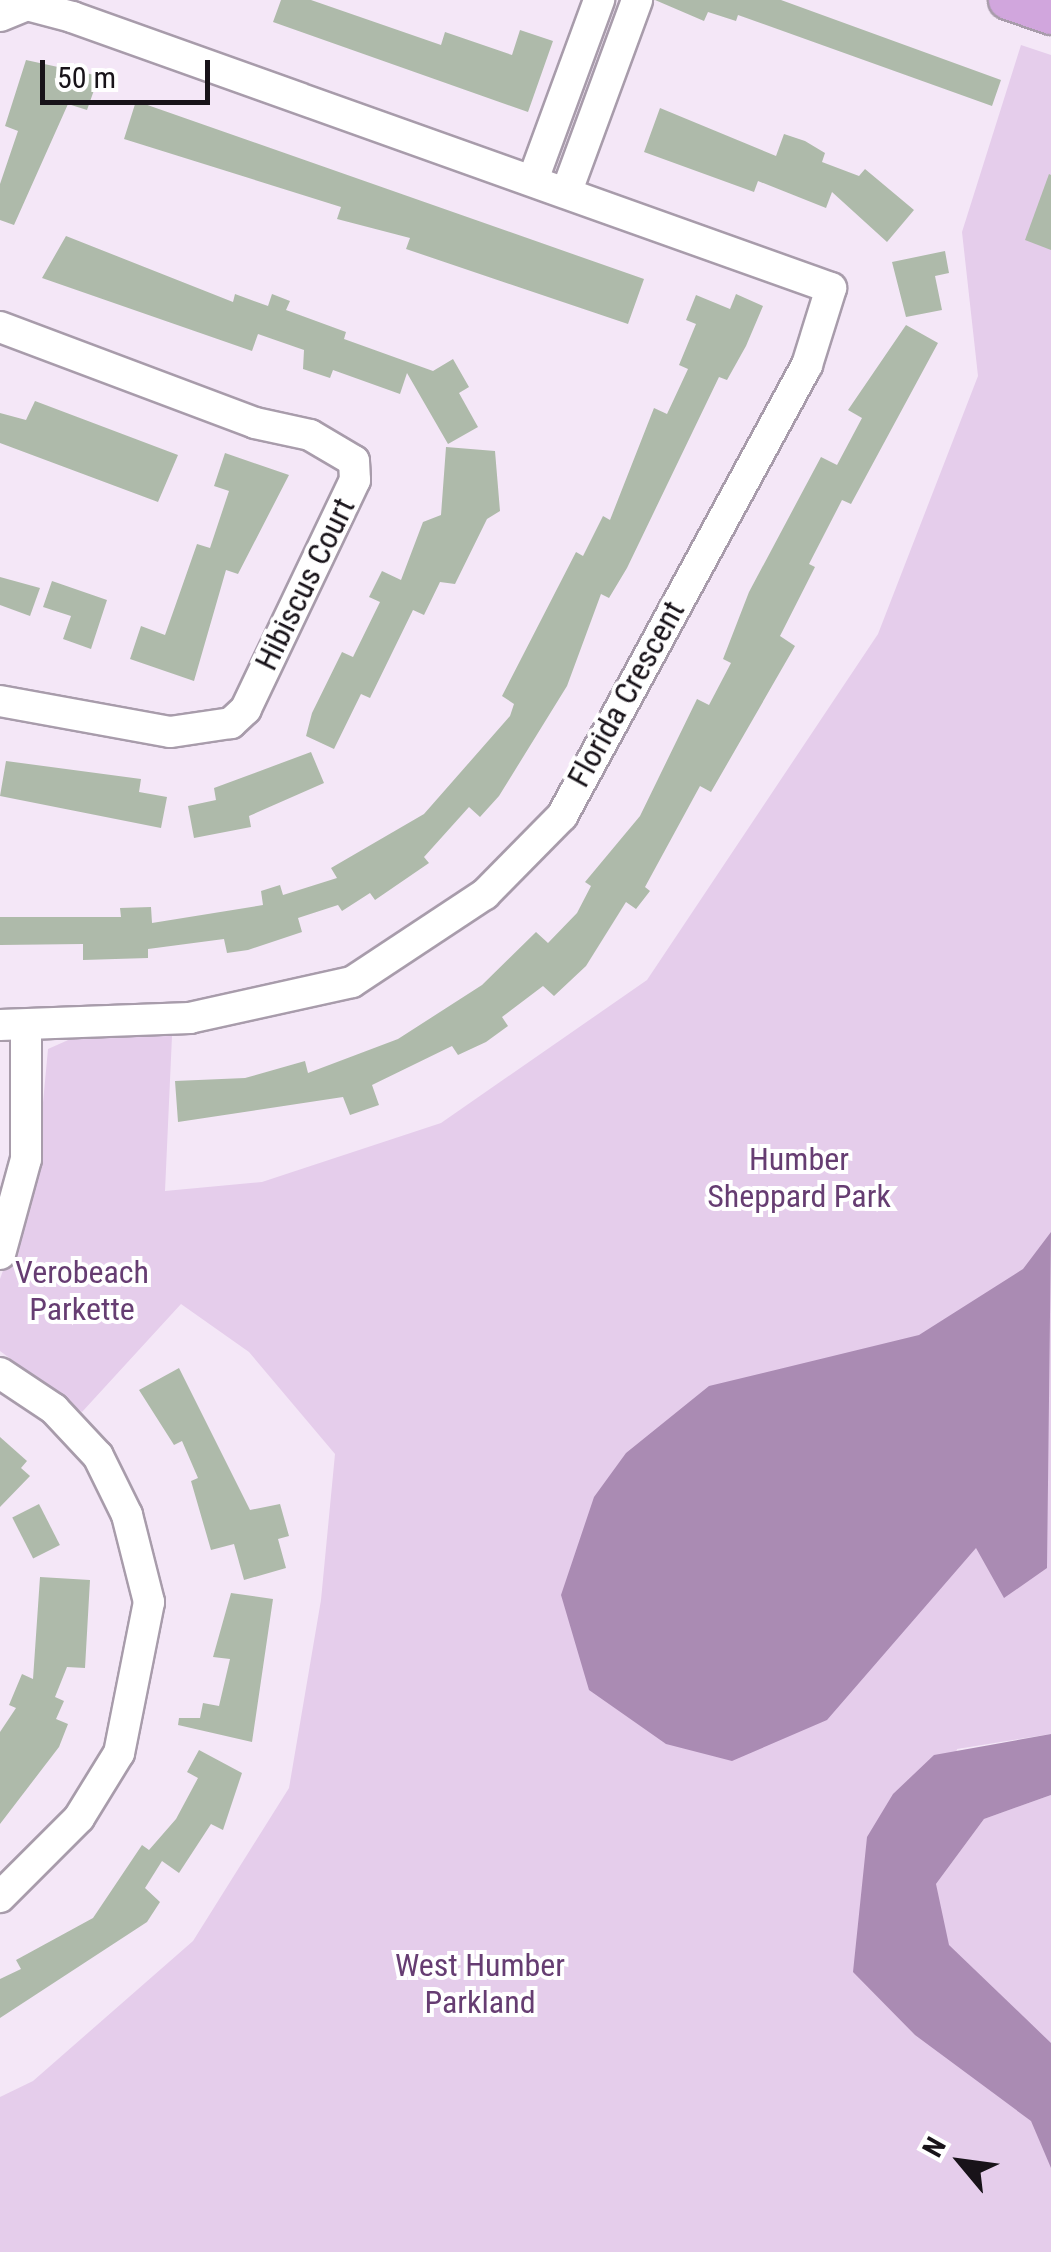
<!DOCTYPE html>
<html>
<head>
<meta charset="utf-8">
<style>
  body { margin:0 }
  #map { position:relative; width:1051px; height:2252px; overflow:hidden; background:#f4e7f7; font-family:"Roboto Condensed",sans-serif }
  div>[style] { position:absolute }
  .green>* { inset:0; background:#e5cdeb }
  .water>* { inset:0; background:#aa8bb3 }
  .building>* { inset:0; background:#aebaaa; transform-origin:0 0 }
  .roads { filter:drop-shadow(2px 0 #a89cab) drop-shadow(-2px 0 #a89cab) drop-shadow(0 2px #a89cab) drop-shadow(0 -2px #a89cab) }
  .minor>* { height:30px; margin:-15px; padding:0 15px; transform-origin:15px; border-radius:15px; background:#fff }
  .major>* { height:38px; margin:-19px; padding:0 19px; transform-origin:19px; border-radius:19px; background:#d1a6dd }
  span { translate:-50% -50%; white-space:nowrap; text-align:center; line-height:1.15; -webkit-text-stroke:8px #fff; paint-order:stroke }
  .street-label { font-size:32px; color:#181319 }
  .park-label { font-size:32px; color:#663d72 }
  .north { position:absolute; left:911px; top:2112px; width:100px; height:100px; -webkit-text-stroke:8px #fff; paint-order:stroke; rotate:299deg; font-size:28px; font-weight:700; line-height:40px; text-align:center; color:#181319 }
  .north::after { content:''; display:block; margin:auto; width:35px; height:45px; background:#181319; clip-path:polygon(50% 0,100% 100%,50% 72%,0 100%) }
  .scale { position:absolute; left:40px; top:60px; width:170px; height:45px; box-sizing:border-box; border:5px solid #181319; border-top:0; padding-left:12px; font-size:30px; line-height:35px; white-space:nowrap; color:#181319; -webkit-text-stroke:8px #fff; paint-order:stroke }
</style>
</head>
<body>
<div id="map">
  <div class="green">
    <i style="clip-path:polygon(1021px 45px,1051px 55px,1051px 1734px,957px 1749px,936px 1884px,984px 1819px,1051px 1795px,1051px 2252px,0 2252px,0 2097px,33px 2081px,193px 1941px,289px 1788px,321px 1600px,335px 1454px,249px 1352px,181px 1304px,82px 1412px,0 1351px,0 1279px,36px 1178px,48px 1049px,75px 1037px,172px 1036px,165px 1191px,262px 1182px,441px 1123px,647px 980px,878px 634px,978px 376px,962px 232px)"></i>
  </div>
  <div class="water">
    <i style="clip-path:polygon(1051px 1232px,1047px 1568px,1004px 1598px,976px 1548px,827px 1720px,732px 1761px,666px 1744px,589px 1690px,561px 1595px,594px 1497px,626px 1453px,709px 1386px,919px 1335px,1023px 1269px)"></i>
    <i style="clip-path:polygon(1051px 1734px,1051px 1795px,984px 1819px,936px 1884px,949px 1945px,1051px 2043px,1051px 2168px,1031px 2121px,915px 2035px,853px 1972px,867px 1837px,893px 1794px,934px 1755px)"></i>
  </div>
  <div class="building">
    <i style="clip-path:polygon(281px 0,311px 0,441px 45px,445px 32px,512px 55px,520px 30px,553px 41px,528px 112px,273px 22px)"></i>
    <i style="clip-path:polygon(655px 0,781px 0,1001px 80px,992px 106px,738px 15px,736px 21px,708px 12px,704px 21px)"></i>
    <i style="clip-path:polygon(26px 60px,99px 76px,87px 110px,68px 104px,14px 225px,0 220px,0 184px,18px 131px,5px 126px)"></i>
    <i style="clip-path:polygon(136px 101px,644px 279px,628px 324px,406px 249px,410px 238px,337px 219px,341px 207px,124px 139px)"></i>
    <i style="clip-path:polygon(660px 108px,776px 156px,784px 134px,805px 141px,825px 153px,822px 162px,859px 176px,865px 169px,914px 210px,887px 242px,832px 192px,826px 208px,758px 181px,754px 192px,644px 152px)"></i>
    <i style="clip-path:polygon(1049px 174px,1051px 175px,1051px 250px,1025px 240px)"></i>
    <i style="clip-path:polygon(66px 236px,233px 302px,235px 294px,268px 306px,272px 294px,290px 301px,286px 310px,346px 332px,344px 339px,433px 371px,453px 359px,469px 387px,459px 393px,478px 427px,448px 444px,407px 373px,400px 394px,333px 370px,330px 378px,303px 369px,304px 350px,258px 334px,252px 351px,42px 278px)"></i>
    <i style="clip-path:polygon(945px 251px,949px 273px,935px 276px,942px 310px,906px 317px,892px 262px)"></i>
    <i style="clip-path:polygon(736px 294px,763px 306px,746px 346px,727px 380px,719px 377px,627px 568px,609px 598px,601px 594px,567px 686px,499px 796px,480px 817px,469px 807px,424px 857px,429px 863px,375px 900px,370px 893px,342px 911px,338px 905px,298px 918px,302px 932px,248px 950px,227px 953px,224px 939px,148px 949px,148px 958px,83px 960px,83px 944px,0 945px,0 917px,121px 917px,120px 908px,151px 907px,152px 923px,263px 905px,261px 891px,280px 885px,283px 895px,337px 878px,331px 868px,424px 814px,510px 716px,514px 704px,502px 696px,576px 552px,583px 556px,603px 516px,610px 520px,654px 408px,667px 414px,688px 369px,679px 365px,696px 324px,686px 320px,696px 295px,730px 309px)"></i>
    <i style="clip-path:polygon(906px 325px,938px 343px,851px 504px,842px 500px,809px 564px,815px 567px,780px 636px,795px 646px,711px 792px,700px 786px,645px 887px,650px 891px,636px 909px,626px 902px,586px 966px,554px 996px,543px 986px,502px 1017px,508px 1026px,486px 1042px,458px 1055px,452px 1046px,372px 1085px,379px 1105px,350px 1115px,343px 1097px,178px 1122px,175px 1081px,245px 1078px,305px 1061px,308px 1073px,398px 1039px,482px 985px,536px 932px,548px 943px,577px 913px,591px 886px,585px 882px,640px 816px,697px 699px,709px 705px,731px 663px,723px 659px,749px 592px,821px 457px,837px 465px,862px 418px,848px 410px)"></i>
    <i style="clip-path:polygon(35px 401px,178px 455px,158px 502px,0 443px,0 413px,26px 420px)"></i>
    <i style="clip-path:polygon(446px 447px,495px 451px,500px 511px,487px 519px,455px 584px,440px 582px,424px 615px,413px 610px,370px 698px,361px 694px,334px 749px,306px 736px,312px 713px,342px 652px,353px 657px,380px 602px,369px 597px,382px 571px,401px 580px,423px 522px,441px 515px)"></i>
    <i style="clip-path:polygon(225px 453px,289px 475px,238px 574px,226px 570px,194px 681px,130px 659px,141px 626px,165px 635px,197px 544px,210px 548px,229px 491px,214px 486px)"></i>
    <i style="clip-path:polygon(0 577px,40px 588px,30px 616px,0 605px)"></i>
    <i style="clip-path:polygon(52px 581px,107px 600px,91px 649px,63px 639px,71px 616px,43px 607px)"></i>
    <i style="clip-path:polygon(311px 752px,324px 783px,249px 816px,251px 827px,194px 838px,188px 806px,216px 800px,214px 788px)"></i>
    <i style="clip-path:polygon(6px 761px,141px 779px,139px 792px,167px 797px,161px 828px,0 796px)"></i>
    <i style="clip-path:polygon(179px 1368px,250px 1510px,280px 1504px,289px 1536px,278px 1539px,286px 1568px,244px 1580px,234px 1544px,211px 1550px,191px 1481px,198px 1478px,182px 1441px,174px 1445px,139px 1390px)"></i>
    <i style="clip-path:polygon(0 1437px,27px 1461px,21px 1468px,30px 1476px,0 1507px)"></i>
    <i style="left:39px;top:1504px;width:46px;height:30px;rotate:63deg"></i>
    <i style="clip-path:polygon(40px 1577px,90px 1580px,85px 1668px,67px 1667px,55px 1697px,64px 1701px,56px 1719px,68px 1724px,59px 1747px,0 1824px,0 1732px,16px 1708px,9px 1705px,22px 1674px,33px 1679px)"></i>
    <i style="clip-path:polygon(231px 1593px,273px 1599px,252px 1742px,178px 1725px,179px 1718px,200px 1718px,203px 1703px,219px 1706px,230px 1659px,213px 1657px)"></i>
    <i style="clip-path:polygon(199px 1750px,242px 1773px,223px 1830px,211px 1824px,179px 1873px,162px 1861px,145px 1888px,160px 1902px,147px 1922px,0 2018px,0 1979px,21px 1969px,16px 1960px,93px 1918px,142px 1845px,149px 1850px,176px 1819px,198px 1778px,187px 1772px)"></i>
  </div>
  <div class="roads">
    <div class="minor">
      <i style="left:0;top:16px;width:29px;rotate:-22deg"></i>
      <i style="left:27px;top:5px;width:47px;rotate:14.9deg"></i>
      <i style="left:72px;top:17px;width:806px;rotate:19.65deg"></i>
      <i style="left:831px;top:288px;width:81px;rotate:107.3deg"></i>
      <i style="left:807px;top:365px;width:513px;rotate:118.51deg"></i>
      <i style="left:562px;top:816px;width:110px;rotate:134.6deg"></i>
      <i style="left:485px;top:894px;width:159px;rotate:146.5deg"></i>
      <i style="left:352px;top:982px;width:166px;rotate:167.5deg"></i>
      <i style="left:190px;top:1018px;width:190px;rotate:177.9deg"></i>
      <i style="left:534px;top:177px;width:189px;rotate:-69.8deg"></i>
      <i style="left:568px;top:188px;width:200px;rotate:-69.8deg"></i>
      <i style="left:0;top:327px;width:272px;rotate:20.6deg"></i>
      <i style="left:255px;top:423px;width:56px;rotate:12.3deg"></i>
      <i style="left:310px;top:435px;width:51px;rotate:30.6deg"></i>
      <i style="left:354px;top:461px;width:19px;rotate:87deg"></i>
      <i style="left:355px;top:480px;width:254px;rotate:115.5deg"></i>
      <i style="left:246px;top:709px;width:21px;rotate:137deg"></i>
      <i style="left:231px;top:723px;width:62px;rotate:171.6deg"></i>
      <i style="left:170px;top:732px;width:173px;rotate:-169.7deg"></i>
      <i style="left:0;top:1254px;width:98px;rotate:-74.7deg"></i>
      <i style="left:26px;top:1159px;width:133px;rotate:-90deg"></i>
      <i style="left:0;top:1373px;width:65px;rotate:33.7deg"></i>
      <i style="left:54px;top:1409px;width:64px;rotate:46.9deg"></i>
      <i style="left:98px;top:1456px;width:66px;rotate:63.8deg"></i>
      <i style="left:127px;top:1515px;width:90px;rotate:75.8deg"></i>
      <i style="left:149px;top:1602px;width:154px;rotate:101.2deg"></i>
      <i style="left:119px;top:1753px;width:76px;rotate:121.6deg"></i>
      <i style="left:79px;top:1818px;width:112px;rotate:135deg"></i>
    </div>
    <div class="major">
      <i style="left:1008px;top:0;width:46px;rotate:19.2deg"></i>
    </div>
  </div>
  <div class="street-label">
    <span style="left:305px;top:584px;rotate:-64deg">Hibiscus Court</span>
    <span style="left:626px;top:694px;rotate:-61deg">Florida Crescent</span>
  </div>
  <div class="park-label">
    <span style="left:799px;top:1178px">Humber<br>Sheppard Park</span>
    <span style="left:82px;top:1291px">Verobeach<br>Parkette</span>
    <span style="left:480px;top:1984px">West Humber<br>Parkland</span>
  </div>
  <div class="north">N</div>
  <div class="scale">50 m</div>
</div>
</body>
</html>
